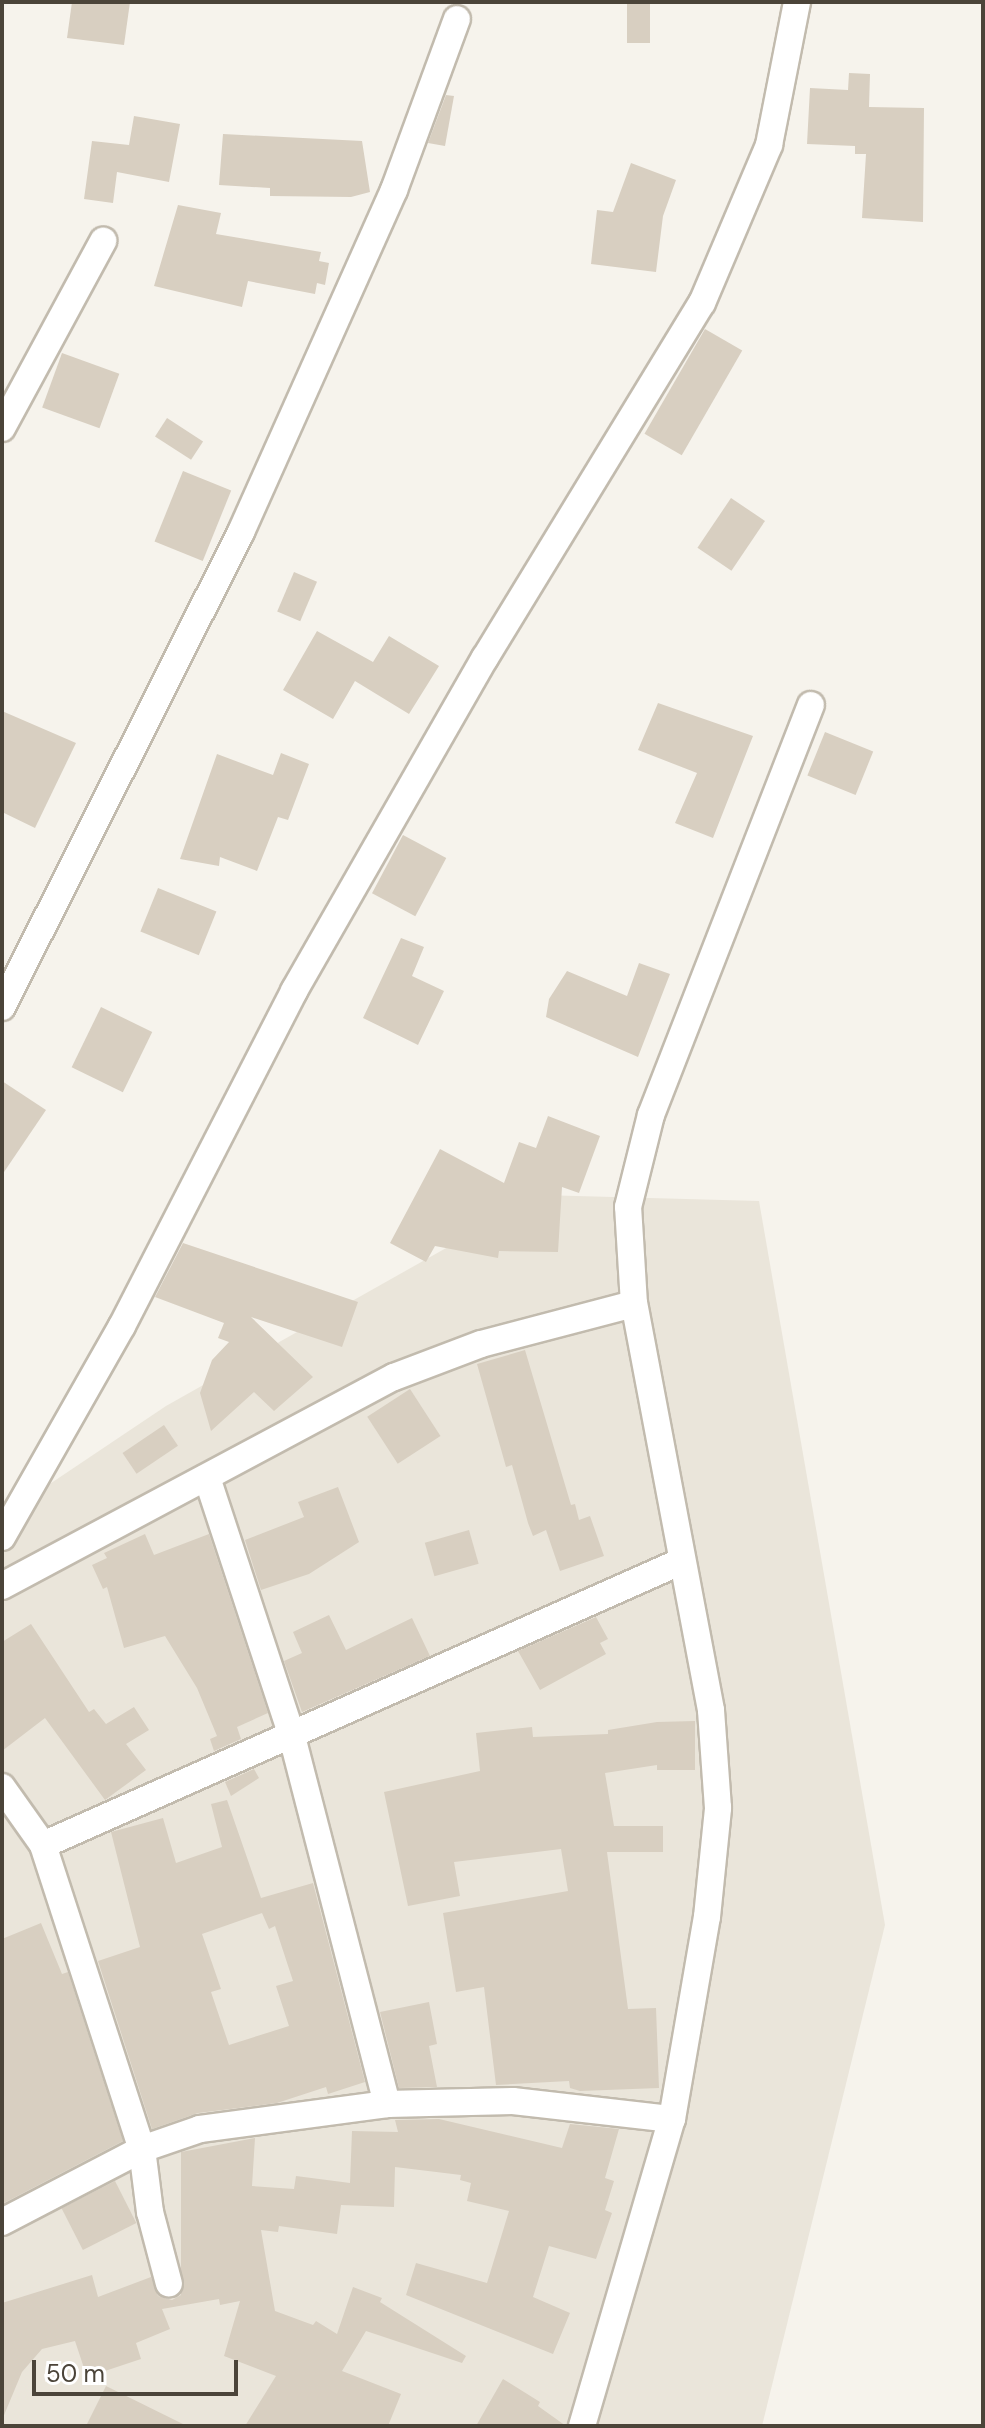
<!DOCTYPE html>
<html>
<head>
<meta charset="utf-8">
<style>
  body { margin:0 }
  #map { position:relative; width:985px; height:2428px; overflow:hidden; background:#f6f3ec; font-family:"DM Sans",sans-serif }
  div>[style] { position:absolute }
  .residential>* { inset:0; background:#eae5da }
  .building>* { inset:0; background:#d8cfc1; transform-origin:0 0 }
  .roads { filter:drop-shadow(2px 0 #c2bbae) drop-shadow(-2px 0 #c2bbae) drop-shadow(0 2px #c2bbae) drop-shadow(0 -2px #c2bbae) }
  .street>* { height:26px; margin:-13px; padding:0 13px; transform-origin:13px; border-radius:13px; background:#fff }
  span { translate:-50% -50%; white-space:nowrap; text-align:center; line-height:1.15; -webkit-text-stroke:6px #fff; paint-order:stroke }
  .frame { position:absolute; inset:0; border:4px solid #4b4439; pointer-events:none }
  .scale { position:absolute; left:32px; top:2360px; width:206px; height:36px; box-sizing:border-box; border:4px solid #4b4439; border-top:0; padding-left:10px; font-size:24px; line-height:28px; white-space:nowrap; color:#4b4439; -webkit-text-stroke:6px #fff; paint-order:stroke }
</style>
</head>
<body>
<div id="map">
  <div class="residential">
    <i style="clip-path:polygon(540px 1195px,759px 1201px,885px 1925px,762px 2426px,2px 2426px,2px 1516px,166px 1406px)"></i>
  </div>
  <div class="building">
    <i style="clip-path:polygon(72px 2px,130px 2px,124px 45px,67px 38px)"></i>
    <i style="left:627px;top:2px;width:23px;height:41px"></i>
    <i style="clip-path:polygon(849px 73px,870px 74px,869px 107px,924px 108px,923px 222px,862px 218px,866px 154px,855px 154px,855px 146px,807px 144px,810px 88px,848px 90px)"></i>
    <i style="clip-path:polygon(446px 95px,454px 96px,445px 146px,428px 143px)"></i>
    <i style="clip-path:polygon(134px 116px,180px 124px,169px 182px,117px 172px,113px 203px,84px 199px,92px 141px,129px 145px)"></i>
    <i style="clip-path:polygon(223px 134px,362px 141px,370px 192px,351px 197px,270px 196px,270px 188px,219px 185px)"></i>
    <i style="clip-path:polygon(631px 163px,676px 180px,663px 216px,656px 272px,591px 264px,597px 210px,613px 212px)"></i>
    <i style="clip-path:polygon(178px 205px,221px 213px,216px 234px,321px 252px,319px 261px,329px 263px,325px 285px,317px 283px,315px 294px,248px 281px,242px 307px,154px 286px)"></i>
    <i style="left:705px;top:329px;width:43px;height:121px;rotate:30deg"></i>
    <i style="left:62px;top:353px;width:61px;height:58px;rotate:20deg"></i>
    <i style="left:167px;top:418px;width:43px;height:22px;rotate:33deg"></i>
    <i style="left:183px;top:471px;width:52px;height:76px;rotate:22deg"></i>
    <i style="left:731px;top:498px;width:41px;height:60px;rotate:34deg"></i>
    <i style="left:294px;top:572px;width:25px;height:43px;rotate:23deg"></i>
    <i style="clip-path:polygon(317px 631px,373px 662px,389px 636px,439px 666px,409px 714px,355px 681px,333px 719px,283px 690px)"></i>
    <i style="clip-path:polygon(658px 703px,753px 736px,713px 838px,675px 823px,697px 773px,638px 750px)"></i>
    <i style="clip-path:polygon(2px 711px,76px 743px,35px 828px,2px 812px)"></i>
    <i style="left:825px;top:732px;width:52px;height:47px;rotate:22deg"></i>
    <i style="clip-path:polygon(281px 753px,309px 764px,288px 820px,278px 817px,257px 871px,220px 857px,219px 866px,180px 859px,217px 754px,273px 775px)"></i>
    <i style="left:403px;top:835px;width:49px;height:66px;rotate:28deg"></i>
    <i style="left:158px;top:888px;width:63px;height:47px;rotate:22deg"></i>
    <i style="clip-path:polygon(401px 938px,424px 947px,412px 976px,444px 991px,418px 1045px,363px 1018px)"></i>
    <i style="clip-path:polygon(639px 963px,670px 974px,638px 1057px,546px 1017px,549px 999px,567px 971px,627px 996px)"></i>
    <i style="left:101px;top:1007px;width:57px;height:67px;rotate:26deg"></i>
    <i style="clip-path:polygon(2px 1081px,46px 1110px,2px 1175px)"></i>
    <i style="clip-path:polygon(548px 1116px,600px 1136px,579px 1193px,562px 1187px,558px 1252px,499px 1251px,498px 1258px,435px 1246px,426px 1262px,390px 1243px,440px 1149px,504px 1183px,519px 1142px,536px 1148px)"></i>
    <i style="clip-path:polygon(183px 1243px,358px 1302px,342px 1347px,251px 1317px,313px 1377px,274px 1411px,254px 1392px,211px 1431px,200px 1393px,212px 1360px,229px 1342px,218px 1338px,224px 1323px,155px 1297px)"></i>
    <i style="clip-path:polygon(525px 1350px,571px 1505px,575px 1504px,579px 1520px,590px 1516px,604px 1556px,560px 1571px,546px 1530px,533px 1536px,528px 1523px,512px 1465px,506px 1467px,477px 1364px)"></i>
    <i style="left:410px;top:1389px;width:56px;height:51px;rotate:57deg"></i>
    <i style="left:164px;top:1425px;width:25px;height:50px;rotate:56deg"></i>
    <i style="clip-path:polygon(338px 1487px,359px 1542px,309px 1574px,261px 1590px,245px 1540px,304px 1517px,298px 1502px)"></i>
    <i style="left:469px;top:1530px;width:35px;height:46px;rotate:74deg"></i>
    <i style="clip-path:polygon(145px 1534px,154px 1555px,209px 1534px,268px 1713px,237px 1727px,241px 1739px,214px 1751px,210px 1739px,217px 1736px,197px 1688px,165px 1636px,124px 1648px,107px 1587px,103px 1589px,92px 1565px,107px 1558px,104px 1553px)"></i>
    <i style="clip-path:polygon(329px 1615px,346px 1650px,412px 1618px,430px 1656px,302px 1712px,284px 1661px,302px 1653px,293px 1632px)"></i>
    <i style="clip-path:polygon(596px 1617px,608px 1639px,600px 1643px,606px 1654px,540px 1690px,518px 1651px)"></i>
    <i style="clip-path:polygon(31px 1624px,89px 1712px,94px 1709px,106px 1724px,134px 1707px,149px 1730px,126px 1744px,146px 1770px,105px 1800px,45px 1718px,2px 1751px,2px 1642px)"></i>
    <i style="clip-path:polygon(695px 1721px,695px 1770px,657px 1770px,657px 1765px,605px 1773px,614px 1826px,663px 1826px,663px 1852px,607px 1852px,628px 2009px,656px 2008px,659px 2088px,580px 2091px,570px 2088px,569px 2081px,496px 2085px,484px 1987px,456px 1992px,443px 1913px,568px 1891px,561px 1849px,454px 1862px,460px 1896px,408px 1906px,384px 1792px,480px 1771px,476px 1733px,532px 1727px,533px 1737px,608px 1734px,608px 1730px,657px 1722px)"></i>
    <i style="clip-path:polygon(254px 1769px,259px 1778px,231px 1796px,225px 1782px)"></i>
    <i style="clip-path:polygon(evenodd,227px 1800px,261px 1898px,313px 1883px,365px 2082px,328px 2094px,326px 2087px,277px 2103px,198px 2113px,152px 2129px,98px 1961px,140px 1947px,111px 1832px,163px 1818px,176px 1863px,222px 1847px,211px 1804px,227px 1800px,262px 1913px,269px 1929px,275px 1926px,293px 1981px,276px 1986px,289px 2026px,229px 2045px,211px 1992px,221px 1989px,202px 1934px,262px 1913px)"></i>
    <i style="clip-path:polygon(41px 1923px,62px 1974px,68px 1972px,123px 2141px,2px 2204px,2px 1939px)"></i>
    <i style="clip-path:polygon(429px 2002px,437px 2044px,429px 2046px,437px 2087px,399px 2088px,380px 2012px)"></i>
    <i style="clip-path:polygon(439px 2119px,562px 2148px,570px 2124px,619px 2129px,605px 2178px,614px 2181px,605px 2210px,612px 2213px,596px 2259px,549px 2246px,533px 2297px,570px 2313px,553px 2354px,406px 2295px,416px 2263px,487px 2283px,509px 2211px,467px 2201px,471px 2183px,460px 2180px,461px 2175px,395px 2167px,394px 2207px,341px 2205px,337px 2234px,279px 2226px,278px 2232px,261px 2230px,275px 2311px,313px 2325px,316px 2321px,337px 2334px,353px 2287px,382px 2298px,380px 2302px,466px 2356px,462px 2363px,366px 2331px,342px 2371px,401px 2394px,388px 2426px,245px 2426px,276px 2376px,224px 2356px,240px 2301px,220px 2305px,219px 2299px,162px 2309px,170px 2329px,136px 2343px,141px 2359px,87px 2377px,75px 2341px,42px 2349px,22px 2372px,2px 2420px,2px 2303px,92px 2275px,98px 2297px,151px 2277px,158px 2296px,172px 2300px,181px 2295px,181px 2152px,255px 2138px,252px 2186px,294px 2189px,296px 2176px,350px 2183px,352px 2131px,398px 2132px,395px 2120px)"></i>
    <i style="left:115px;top:2181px;width:47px;height:60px;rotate:63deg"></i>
    <i style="clip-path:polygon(503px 2379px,540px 2402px,538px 2406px,566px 2426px,476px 2426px)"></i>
    <i style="clip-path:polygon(106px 2386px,187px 2426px,86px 2426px)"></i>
  </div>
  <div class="roads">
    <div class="street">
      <i style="left:2px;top:428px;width:213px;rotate:-61.6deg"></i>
      <i style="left:2px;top:1007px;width:532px;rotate:-63.29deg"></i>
      <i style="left:241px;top:532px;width:375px;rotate:-65.9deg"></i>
      <i style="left:394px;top:190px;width:182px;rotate:-69.8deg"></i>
      <i style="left:2px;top:1537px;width:243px;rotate:-60.4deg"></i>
      <i style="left:122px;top:1326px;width:377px;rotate:-62.8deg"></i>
      <i style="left:294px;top:991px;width:384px;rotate:-60.2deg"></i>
      <i style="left:485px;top:658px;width:416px;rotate:-58.6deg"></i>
      <i style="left:702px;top:303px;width:172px;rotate:-67deg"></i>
      <i style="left:769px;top:145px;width:146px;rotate:-78.9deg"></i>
      <i style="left:2px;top:1586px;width:444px;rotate:-28.1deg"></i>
      <i style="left:394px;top:1377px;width:93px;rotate:-20.8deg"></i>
      <i style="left:481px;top:1344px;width:158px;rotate:-14.7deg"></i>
      <i style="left:2px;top:1787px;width:71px;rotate:54.7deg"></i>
      <i style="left:43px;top:1845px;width:320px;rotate:72deg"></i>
      <i style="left:142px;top:2149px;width:61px;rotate:-19deg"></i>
      <i style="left:200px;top:2129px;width:189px;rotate:-7.6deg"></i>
      <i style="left:387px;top:2104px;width:383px;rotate:-104.5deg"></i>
      <i style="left:291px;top:1733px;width:269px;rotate:-108.2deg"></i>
      <i style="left:43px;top:1845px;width:699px;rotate:-23.96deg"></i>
      <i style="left:387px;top:2104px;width:126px;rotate:-1.4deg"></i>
      <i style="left:513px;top:2101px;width:160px;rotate:6.5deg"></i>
      <i style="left:2px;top:2222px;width:158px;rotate:-27.5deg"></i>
      <i style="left:142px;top:2149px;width:64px;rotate:82.8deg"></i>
      <i style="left:150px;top:2212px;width:74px;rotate:75.2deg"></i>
      <i style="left:582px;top:2426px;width:320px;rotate:-73.7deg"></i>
      <i style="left:672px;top:2119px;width:205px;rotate:-80.2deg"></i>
      <i style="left:707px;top:1917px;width:110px;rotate:-84.2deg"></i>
      <i style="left:718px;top:1808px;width:98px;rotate:-94.1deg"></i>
      <i style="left:711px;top:1710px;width:413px;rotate:-100.7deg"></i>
      <i style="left:634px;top:1304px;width:97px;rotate:-93.5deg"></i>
      <i style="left:628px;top:1207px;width:95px;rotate:-76deg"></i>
      <i style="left:651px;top:1115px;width:440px;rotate:-68.7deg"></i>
    </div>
  </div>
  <div class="frame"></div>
  <div class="scale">50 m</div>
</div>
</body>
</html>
